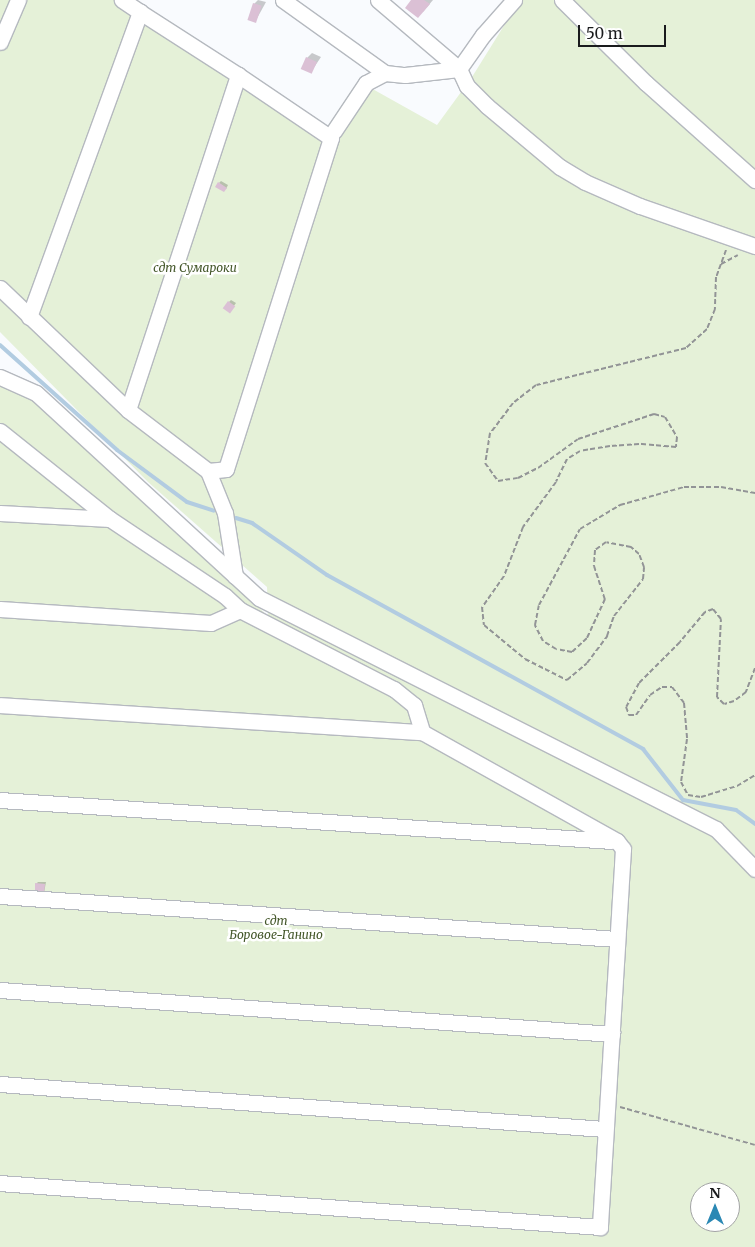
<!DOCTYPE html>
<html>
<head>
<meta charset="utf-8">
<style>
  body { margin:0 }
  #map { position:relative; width:755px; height:1247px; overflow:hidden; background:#f9fbfe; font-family:Merriweather,serif }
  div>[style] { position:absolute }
  .green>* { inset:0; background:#e5f1d8 }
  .shadow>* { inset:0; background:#0003 }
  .stream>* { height:4px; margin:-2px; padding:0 2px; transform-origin:2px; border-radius:2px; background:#b2cce1 }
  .building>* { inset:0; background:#dbc0d5; transform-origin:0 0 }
  .path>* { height:2px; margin-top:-1px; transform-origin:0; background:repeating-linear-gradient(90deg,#929496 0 5px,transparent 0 7.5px) }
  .roads { filter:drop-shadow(1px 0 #b5b9bf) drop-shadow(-1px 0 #b5b9bf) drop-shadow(0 1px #b5b9bf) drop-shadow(0 -1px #b5b9bf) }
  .minor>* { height:15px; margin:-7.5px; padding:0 7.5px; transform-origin:7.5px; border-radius:7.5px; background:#fff }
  span { translate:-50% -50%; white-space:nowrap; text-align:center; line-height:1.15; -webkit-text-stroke:5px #fff; paint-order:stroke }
  .park-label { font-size:12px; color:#44572a; font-style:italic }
  .north { position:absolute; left:690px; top:1182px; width:50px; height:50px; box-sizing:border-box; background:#fff; border:1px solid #a3a4a5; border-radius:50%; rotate:0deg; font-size:14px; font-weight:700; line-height:20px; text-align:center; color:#1a1b1d }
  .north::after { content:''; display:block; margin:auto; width:18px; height:22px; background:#2b88b4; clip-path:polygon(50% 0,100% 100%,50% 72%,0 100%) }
  .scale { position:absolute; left:578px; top:25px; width:88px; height:22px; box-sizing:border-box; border:2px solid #1a1b1d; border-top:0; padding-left:6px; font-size:15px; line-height:18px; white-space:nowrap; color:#1a1b1d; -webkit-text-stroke:4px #fff; paint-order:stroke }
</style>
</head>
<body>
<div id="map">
  <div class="green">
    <i style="clip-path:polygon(evenodd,0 0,121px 0,331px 137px,369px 87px,437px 125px,472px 77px,520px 0,755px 0,755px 1247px,0 1247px,0 385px,34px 401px,268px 616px,267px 587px,148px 482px,0 332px,0 0,700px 1192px,730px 1192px,730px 1222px,700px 1222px,700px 1192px)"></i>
  </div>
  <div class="shadow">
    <i style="clip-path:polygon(258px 0,266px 2px,255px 22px,254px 4px)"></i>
    <i style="clip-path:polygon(413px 0,433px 0,423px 12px)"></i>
    <i style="clip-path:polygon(312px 53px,321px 57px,311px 72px,307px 58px)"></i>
    <i style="clip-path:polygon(221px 181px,228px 185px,226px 189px,219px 183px)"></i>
    <i style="clip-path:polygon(231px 300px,236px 303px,231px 310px,229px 302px)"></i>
    <i style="clip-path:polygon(38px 882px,46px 882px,44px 893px,36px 884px)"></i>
  </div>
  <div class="stream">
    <i style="left:0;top:345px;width:157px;rotate:41.9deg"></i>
    <i style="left:117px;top:450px;width:87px;rotate:36.6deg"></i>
    <i style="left:187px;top:502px;width:28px;rotate:18deg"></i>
    <i style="left:236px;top:518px;width:17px;rotate:17deg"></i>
    <i style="left:252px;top:523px;width:91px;rotate:34.7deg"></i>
    <i style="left:327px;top:575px;width:361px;rotate:28.8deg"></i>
    <i style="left:643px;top:749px;width:65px;rotate:51.9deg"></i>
    <i style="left:683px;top:800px;width:54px;rotate:10.7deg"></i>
    <i style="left:736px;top:810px;width:24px;rotate:36deg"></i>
  </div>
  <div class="building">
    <i style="clip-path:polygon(411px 0,424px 0,430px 4px,418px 18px,405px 8px)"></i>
    <i style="left:253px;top:3px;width:9px;height:18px;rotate:18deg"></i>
    <i style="left:306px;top:57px;width:12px;height:13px;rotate:24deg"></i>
    <i style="clip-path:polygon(218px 182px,227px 188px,224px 192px,215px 187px)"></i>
    <i style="left:228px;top:301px;width:9px;height:9px;rotate:36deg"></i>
    <i style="clip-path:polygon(35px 883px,45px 884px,44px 894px,35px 894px)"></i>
  </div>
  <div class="path">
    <i style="left:726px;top:250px;width:29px;rotate:110deg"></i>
    <i style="left:716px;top:277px;width:32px;rotate:92deg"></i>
    <i style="left:715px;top:309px;width:22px;rotate:112deg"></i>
    <i style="left:707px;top:329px;width:28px;rotate:138deg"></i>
    <i style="left:686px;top:348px;width:154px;rotate:166.1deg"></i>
    <i style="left:536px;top:385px;width:29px;rotate:142deg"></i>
    <i style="left:513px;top:403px;width:38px;rotate:127deg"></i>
    <i style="left:490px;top:433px;width:30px;rotate:99deg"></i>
    <i style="left:485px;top:463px;width:22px;rotate:54deg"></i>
    <i style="left:498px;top:481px;width:20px;rotate:-9deg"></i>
    <i style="left:518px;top:478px;width:22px;rotate:-27deg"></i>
    <i style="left:538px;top:468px;width:49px;rotate:-35.9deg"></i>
    <i style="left:578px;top:439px;width:80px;rotate:-18.2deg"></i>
    <i style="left:654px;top:414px;width:11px;rotate:15deg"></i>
    <i style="left:665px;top:417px;width:23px;rotate:59deg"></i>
    <i style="left:677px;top:437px;width:10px;rotate:96deg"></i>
    <i style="left:676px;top:447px;width:37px;rotate:-175deg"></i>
    <i style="left:639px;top:444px;width:29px;rotate:176deg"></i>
    <i style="left:610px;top:446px;width:30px;rotate:171deg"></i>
    <i style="left:580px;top:451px;width:15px;rotate:148deg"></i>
    <i style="left:567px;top:459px;width:25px;rotate:116deg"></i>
    <i style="left:556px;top:482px;width:56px;rotate:126.3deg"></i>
    <i style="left:523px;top:527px;width:53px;rotate:111.2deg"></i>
    <i style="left:504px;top:576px;width:38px;rotate:125deg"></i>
    <i style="left:482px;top:607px;width:18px;rotate:84deg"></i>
    <i style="left:484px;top:625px;width:53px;rotate:39.7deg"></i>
    <i style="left:525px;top:659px;width:47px;rotate:26.6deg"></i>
    <i style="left:567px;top:680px;width:26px;rotate:-40deg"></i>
    <i style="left:587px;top:663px;width:34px;rotate:-53deg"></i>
    <i style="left:607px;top:636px;width:21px;rotate:-71deg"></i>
    <i style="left:614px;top:616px;width:47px;rotate:-51.9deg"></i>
    <i style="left:643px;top:579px;width:12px;rotate:-85deg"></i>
    <i style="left:644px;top:567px;width:14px;rotate:-111deg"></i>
    <i style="left:639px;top:554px;width:11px;rotate:-139deg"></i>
    <i style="left:631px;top:547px;width:25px;rotate:-169deg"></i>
    <i style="left:606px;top:542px;width:14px;rotate:144deg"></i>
    <i style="left:595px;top:550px;width:16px;rotate:94deg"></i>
    <i style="left:594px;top:566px;width:35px;rotate:72deg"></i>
    <i style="left:605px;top:599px;width:43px;rotate:114.8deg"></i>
    <i style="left:587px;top:638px;width:21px;rotate:137deg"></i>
    <i style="left:572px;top:652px;width:16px;rotate:-169deg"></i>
    <i style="left:556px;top:649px;width:15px;rotate:-148deg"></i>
    <i style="left:543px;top:641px;width:18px;rotate:-117deg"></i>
    <i style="left:535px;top:625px;width:20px;rotate:-79deg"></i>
    <i style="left:539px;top:605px;width:86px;rotate:-61.7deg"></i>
    <i style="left:580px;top:529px;width:47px;rotate:-31deg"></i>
    <i style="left:620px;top:505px;width:66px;rotate:-15.7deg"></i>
    <i style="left:684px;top:487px;width:37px"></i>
    <i style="left:721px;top:487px;width:35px;rotate:10deg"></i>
    <i style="left:721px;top:264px;width:19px;rotate:-28deg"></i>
    <i style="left:755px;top:668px;width:26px;rotate:111deg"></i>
    <i style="left:746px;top:692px;width:15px;rotate:143deg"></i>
    <i style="left:734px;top:701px;width:10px;rotate:163deg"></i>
    <i style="left:724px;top:704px;width:10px;rotate:-135deg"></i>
    <i style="left:717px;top:697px;width:78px;rotate:-87.1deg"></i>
    <i style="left:721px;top:619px;width:13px;rotate:-129deg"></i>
    <i style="left:713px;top:609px;width:9px;rotate:159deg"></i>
    <i style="left:705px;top:612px;width:39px;rotate:130deg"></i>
    <i style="left:680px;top:642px;width:58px;rotate:135deg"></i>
    <i style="left:639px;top:683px;width:27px;rotate:118deg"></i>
    <i style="left:626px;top:707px;width:9px;rotate:69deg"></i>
    <i style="left:629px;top:715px;width:7px"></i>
    <i style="left:636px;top:715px;width:24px;rotate:-55deg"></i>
    <i style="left:650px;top:695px;width:14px;rotate:-34deg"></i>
    <i style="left:662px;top:687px;width:10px"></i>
    <i style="left:672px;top:687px;width:20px;rotate:53deg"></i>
    <i style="left:684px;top:703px;width:36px;rotate:85deg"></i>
    <i style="left:687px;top:739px;width:43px;rotate:97.9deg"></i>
    <i style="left:681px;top:782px;width:15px;rotate:62deg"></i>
    <i style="left:688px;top:795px;width:13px;rotate:9deg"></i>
    <i style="left:701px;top:797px;width:38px;rotate:-17deg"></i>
    <i style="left:737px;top:786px;width:21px;rotate:-31deg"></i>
    <i style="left:620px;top:1107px;width:140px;rotate:15.7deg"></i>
  </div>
  <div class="roads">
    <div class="minor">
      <i style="left:283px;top:0;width:125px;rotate:35.6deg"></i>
      <i style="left:378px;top:0;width:106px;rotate:40.4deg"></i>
      <i style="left:459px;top:69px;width:19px;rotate:65deg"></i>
      <i style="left:467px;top:86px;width:28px;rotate:45deg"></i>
      <i style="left:487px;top:106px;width:95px;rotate:39.9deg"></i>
      <i style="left:560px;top:167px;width:29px;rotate:31deg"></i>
      <i style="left:585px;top:182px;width:60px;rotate:23.6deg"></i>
      <i style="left:640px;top:206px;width:122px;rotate:19.2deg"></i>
      <i style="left:562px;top:0;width:118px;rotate:44.7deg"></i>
      <i style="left:646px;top:83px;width:146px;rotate:41.7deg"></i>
      <i style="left:0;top:42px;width:46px;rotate:-66.8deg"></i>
      <i style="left:334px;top:131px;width:58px;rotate:-56.3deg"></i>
      <i style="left:366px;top:83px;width:21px;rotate:-28deg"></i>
      <i style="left:385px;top:73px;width:20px;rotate:6deg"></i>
      <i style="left:405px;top:75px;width:54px;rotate:-6.3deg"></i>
      <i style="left:459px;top:69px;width:42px;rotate:-54.8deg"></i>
      <i style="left:483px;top:35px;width:47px;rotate:-48.5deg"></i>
      <i style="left:0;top:288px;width:177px;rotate:43.6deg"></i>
      <i style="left:128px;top:410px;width:101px;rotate:37.3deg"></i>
      <i style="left:208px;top:471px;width:45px;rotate:68deg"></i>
      <i style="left:225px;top:513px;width:64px;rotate:81deg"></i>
      <i style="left:29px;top:317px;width:325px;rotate:-70deg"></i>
      <i style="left:140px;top:12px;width:22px;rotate:-146deg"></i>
      <i style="left:0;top:377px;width:39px;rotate:24deg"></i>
      <i style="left:36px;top:393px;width:303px;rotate:42.6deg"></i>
      <i style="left:259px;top:598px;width:512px;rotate:26.82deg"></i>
      <i style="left:716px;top:829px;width:56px;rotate:45.7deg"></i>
      <i style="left:128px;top:410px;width:353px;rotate:-71.8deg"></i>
      <i style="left:238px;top:75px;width:117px;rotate:-147.3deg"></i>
      <i style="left:0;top:431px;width:141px;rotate:38.7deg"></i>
      <i style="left:110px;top:519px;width:138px;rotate:33.8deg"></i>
      <i style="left:225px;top:596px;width:21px;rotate:43deg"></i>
      <i style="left:240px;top:610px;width:173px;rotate:27.2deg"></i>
      <i style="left:394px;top:689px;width:26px;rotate:39deg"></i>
      <i style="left:414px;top:705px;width:28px;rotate:73deg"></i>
      <i style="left:208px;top:471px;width:18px;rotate:-6deg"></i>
      <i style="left:226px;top:469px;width:347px;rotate:-72.4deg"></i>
      <i style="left:331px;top:138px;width:112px;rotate:-145.9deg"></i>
      <i style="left:0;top:513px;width:110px;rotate:3.1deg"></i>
      <i style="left:0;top:609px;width:211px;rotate:3.8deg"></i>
      <i style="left:211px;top:623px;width:32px;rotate:-24deg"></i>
      <i style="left:0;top:705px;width:423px;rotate:3.7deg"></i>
      <i style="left:422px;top:732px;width:223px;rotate:29.2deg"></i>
      <i style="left:617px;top:841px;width:10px;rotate:53deg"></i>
      <i style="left:623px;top:849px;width:379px;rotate:93.5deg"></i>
      <i style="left:600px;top:1227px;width:602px;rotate:-175.81deg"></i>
      <i style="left:0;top:800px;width:613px;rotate:3.83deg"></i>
      <i style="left:0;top:896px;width:618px;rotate:3.99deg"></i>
      <i style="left:0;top:990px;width:614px;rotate:4.11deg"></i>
      <i style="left:0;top:1084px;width:606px;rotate:4.26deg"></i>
    </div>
  </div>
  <div class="park-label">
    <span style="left:195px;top:268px">сдт Сумароки</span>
    <span style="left:276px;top:928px">сдт<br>Боровое-Ганино</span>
  </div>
  <div class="north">N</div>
  <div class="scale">50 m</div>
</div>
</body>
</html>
